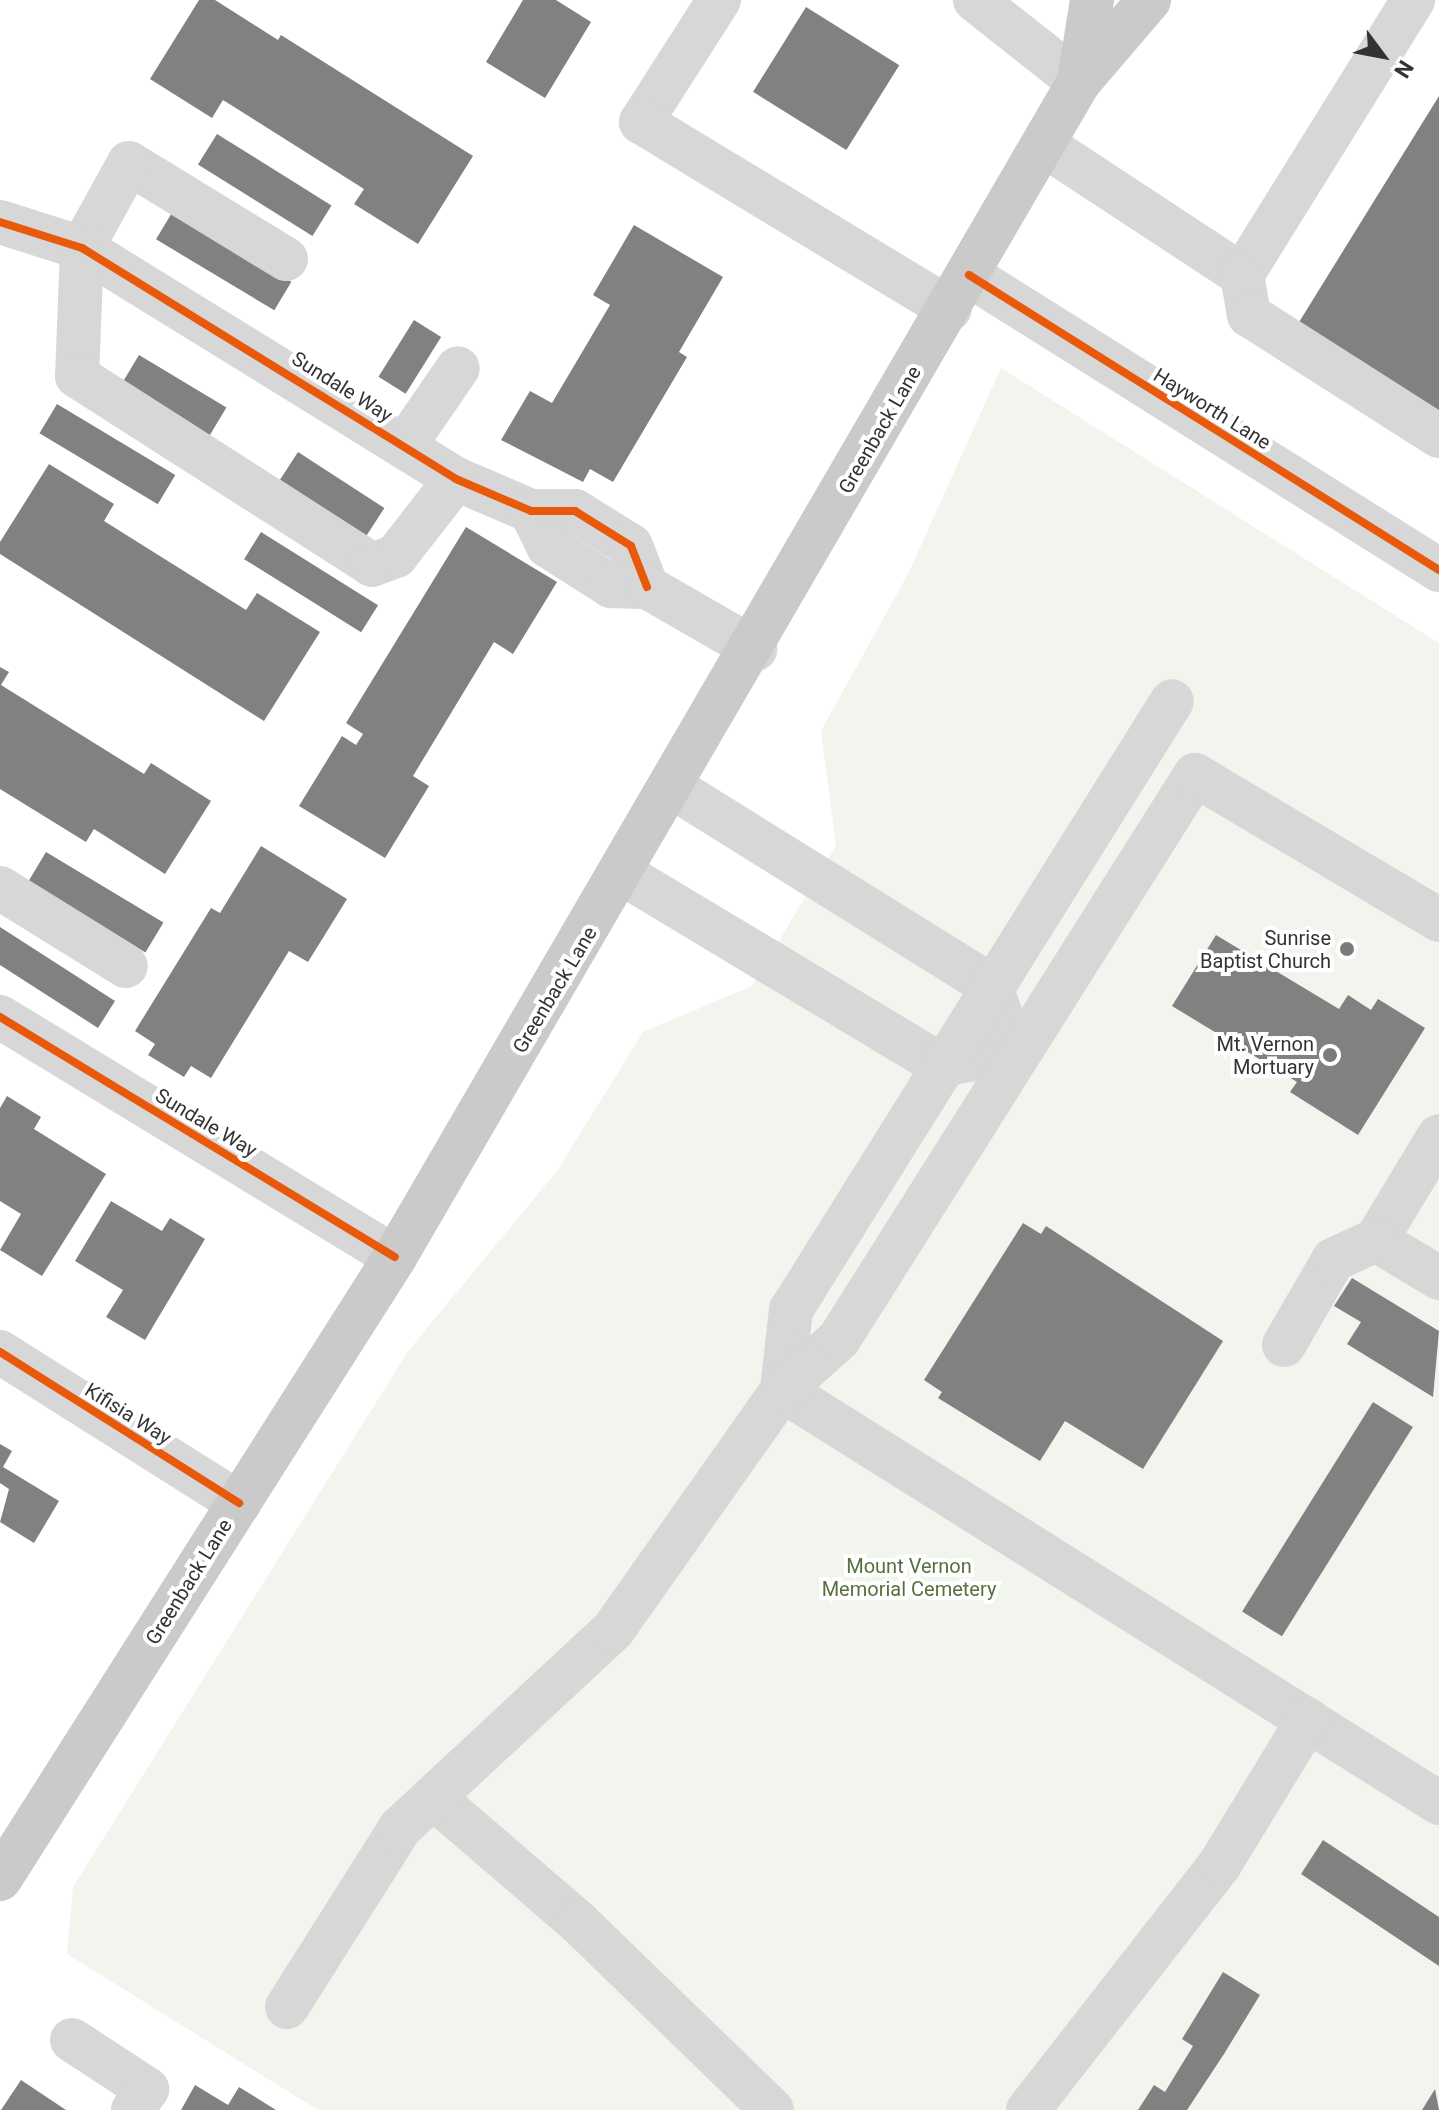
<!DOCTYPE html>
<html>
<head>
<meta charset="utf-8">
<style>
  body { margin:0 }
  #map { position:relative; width:1439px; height:2110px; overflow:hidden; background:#fff; font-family:Roboto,sans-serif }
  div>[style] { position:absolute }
  .green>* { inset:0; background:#f1f5ed }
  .building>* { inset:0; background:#818181; transform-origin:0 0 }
  .minor>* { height:44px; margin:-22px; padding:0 22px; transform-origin:22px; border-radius:22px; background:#d7d7d7 }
  .major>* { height:44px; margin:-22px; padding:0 22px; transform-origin:22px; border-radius:22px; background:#cacaca }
  .cycleway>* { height:8px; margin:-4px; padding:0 4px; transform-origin:4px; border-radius:4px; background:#e8590c }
  .dots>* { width:22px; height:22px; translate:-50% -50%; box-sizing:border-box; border:4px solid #fff; border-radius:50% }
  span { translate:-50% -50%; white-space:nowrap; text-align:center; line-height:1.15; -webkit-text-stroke:8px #fff; paint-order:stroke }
  .street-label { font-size:20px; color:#333 }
  .poi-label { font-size:20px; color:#333 }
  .right { translate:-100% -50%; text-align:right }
  .park-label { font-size:20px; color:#56703f }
  .north { position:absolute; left:1343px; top:16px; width:80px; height:80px; -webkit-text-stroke:6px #fff; paint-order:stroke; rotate:122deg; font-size:22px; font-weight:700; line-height:32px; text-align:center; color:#333 }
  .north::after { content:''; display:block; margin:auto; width:28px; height:36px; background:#333; clip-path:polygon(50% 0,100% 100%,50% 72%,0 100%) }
</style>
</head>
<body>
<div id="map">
  <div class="green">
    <i style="clip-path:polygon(1001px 368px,1439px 643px,1439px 2110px,318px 2110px,67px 1954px,73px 1887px,409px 1350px,557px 1171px,643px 1032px,752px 986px,836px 846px,821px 731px,909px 572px)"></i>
  </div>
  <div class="building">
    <i style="clip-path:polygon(199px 0,215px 0,278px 40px,281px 35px,473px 156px,418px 244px,354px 204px,364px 189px,223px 100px,212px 118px,150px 79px)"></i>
    <i style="clip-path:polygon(523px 0,556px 0,591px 22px,545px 98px,486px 62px)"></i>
    <i style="left:806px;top:7px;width:110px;height:100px;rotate:32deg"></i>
    <i style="clip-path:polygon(1439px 96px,1439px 420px,1296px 327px)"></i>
    <i style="left:217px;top:134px;width:135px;height:36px;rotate:32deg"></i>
    <i style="left:173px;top:211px;width:138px;height:33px;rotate:31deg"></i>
    <i style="clip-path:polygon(634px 225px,723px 277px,679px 352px,687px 357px,613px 482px,590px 469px,583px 482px,501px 440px,530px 391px,552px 403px,610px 305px,593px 295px)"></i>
    <i style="left:414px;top:320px;width:32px;height:67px;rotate:32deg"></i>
    <i style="left:139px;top:355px;width:102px;height:33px;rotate:31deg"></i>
    <i style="left:57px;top:404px;width:138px;height:34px;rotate:31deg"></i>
    <i style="left:298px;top:452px;width:103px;height:33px;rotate:33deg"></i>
    <i style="clip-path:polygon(49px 464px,114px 504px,104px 521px,246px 610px,257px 593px,320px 632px,264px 721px,0 554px,0 542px)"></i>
    <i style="clip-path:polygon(466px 527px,557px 582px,513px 654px,494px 642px,413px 776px,429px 786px,385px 858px,299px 806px,342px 736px,356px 745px,363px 734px,346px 723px)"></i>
    <i style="left:261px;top:532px;width:138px;height:32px;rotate:32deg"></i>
    <i style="clip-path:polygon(0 667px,9px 672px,1px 685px,144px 774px,151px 763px,211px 801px,165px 874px,94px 829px,86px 842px,0 789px)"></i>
    <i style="clip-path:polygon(261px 846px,347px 899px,308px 962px,289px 951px,211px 1078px,191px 1066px,184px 1077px,148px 1055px,155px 1044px,135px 1031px,211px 908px,220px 913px)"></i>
    <i style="left:46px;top:852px;width:137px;height:35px;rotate:31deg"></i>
    <i style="clip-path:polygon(0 927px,115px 1001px,98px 1028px,0 965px)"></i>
    <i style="clip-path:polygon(1216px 935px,1339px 1009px,1348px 995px,1371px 1010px,1378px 999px,1425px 1028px,1358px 1135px,1290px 1092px,1297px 1082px,1172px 1006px)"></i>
    <i style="clip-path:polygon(7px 1096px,41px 1117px,34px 1129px,106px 1174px,42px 1276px,0 1250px,21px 1214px,0 1201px,0 1108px)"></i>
    <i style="clip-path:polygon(111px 1201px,162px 1231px,170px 1218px,205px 1239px,145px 1340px,106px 1317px,123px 1290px,75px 1261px)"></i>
    <i style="clip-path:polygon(1023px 1223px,1041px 1234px,1046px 1226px,1223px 1341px,1143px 1469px,1065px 1421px,1040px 1461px,938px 1398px,942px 1392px,924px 1380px)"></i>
    <i style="clip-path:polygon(1352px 1278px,1439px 1331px,1433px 1397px,1347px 1344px,1361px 1322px,1334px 1306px)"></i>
    <i style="left:1373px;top:1402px;width:47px;height:247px;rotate:32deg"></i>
    <i style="clip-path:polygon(0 1444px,12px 1451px,3px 1467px,59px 1501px,34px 1543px,0 1522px,9px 1489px,0 1483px)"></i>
    <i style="clip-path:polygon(1323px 1840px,1439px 1917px,1439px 1966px,1301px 1874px)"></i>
    <i style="clip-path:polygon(1223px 1972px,1260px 1995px,1224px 2054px,1187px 2110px,1138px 2110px,1154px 2085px,1165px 2092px,1193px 2046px,1182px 2039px)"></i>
    <i style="clip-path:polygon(21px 2080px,66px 2110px,1px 2110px)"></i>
    <i style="clip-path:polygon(195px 2085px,228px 2105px,239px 2087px,276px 2110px,181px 2110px)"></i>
    <i style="clip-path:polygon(1435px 2089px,1439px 2110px,1422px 2110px)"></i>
  </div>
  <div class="minor">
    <i style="left:719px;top:0;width:145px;rotate:122.6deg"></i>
    <i style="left:641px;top:122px;width:361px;rotate:31.2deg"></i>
    <i style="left:975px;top:0;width:132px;rotate:38.3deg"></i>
    <i style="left:1044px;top:145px;width:237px;rotate:33.3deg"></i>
    <i style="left:1242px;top:275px;width:324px;rotate:-58.1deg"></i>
    <i style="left:0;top:222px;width:86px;rotate:17.6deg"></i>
    <i style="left:82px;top:248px;width:440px;rotate:31.7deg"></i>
    <i style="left:456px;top:479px;width:82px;rotate:23.1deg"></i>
    <i style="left:531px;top:511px;width:44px"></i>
    <i style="left:575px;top:511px;width:66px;rotate:32deg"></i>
    <i style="left:631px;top:546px;width:44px;rotate:68.7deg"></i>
    <i style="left:286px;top:259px;width:184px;rotate:-148.6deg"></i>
    <i style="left:129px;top:163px;width:97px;rotate:118.9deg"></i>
    <i style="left:82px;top:248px;width:128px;rotate:92.2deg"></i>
    <i style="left:77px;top:376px;width:350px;rotate:32.6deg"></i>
    <i style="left:372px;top:565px;width:26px;rotate:-21deg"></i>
    <i style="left:396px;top:556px;width:98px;rotate:-52.1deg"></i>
    <i style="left:969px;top:275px;width:555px;rotate:32.11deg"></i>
    <i style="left:1242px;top:275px;width:41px;rotate:80.1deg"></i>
    <i style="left:1249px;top:315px;width:225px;rotate:32.5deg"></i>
    <i style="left:405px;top:445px;width:93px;rotate:-55.5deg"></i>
    <i style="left:531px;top:511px;width:39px;rotate:64deg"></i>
    <i style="left:548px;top:546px;width:75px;rotate:32.4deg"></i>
    <i style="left:611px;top:586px;width:36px;rotate:2deg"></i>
    <i style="left:647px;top:587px;width:125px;rotate:29.9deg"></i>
    <i style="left:623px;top:874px;width:371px;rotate:31deg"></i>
    <i style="left:941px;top:1065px;width:75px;rotate:-10deg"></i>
    <i style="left:1015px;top:1052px;width:72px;rotate:-110.5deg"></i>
    <i style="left:990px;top:985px;width:372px;rotate:-148.1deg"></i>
    <i style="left:0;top:888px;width:148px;rotate:31.8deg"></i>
    <i style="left:0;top:1017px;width:462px;rotate:31.3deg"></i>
    <i style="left:1439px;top:1136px;width:122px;rotate:121.2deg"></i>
    <i style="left:1376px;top:1240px;width:74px;rotate:31.1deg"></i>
    <i style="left:1284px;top:1345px;width:98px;rotate:-60deg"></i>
    <i style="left:1333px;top:1260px;width:47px;rotate:-24.9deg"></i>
    <i style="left:0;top:1352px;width:283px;rotate:32.3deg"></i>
    <i style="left:782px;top:1390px;width:81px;rotate:-83.6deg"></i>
    <i style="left:791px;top:1310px;width:718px;rotate:-57.97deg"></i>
    <i style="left:782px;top:1390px;width:776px;rotate:32.15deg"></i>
    <i style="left:435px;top:1799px;width:189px;rotate:40.7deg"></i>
    <i style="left:578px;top:1922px;width:270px;rotate:44.1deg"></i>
    <i style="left:287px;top:2007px;width:212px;rotate:-57.7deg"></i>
    <i style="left:400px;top:1828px;width:291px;rotate:-42.9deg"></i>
    <i style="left:613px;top:1630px;width:294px;rotate:-54.8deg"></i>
    <i style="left:782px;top:1390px;width:76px;rotate:-41.8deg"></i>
    <i style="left:839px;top:1339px;width:667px;rotate:-57.74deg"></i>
    <i style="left:1195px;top:775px;width:284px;rotate:30.7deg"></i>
    <i style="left:72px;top:2040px;width:90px;rotate:33.2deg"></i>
    <i style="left:147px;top:2089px;width:25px;rotate:124deg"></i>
    <i style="left:1028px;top:2110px;width:312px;rotate:-52deg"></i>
    <i style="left:1220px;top:1864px;width:169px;rotate:-58.6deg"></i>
  </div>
  <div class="major">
    <i style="left:1079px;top:82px;width:83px;rotate:-81deg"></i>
    <i style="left:0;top:1879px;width:737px;rotate:-57.58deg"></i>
    <i style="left:395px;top:1257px;width:1360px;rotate:-59.8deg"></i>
    <i style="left:1079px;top:82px;width:108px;rotate:-49.5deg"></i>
  </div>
  <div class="cycleway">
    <i style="left:0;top:222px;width:86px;rotate:17.6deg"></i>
    <i style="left:82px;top:248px;width:440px;rotate:31.7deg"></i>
    <i style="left:456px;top:479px;width:82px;rotate:23.1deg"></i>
    <i style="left:531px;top:511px;width:44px"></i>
    <i style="left:575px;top:511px;width:66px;rotate:32deg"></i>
    <i style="left:631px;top:546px;width:44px;rotate:68.7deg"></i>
    <i style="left:969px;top:275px;width:555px;rotate:32.11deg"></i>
    <i style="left:0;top:1017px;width:462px;rotate:31.3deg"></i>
    <i style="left:0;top:1352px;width:283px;rotate:32.3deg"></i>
  </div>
  <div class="dots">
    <i style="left:1347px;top:949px;background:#7a7a7a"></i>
    <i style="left:1330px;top:1055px;background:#7a7a7a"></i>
  </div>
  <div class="street-label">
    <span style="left:342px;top:387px;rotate:32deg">Sundale Way</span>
    <span style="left:1212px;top:409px;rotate:32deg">Hayworth Lane</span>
    <span style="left:880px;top:430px;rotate:-60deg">Greenback Lane</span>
    <span style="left:555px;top:990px;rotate:-59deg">Greenback Lane</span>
    <span style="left:206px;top:1123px;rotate:31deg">Sundale Way</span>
    <span style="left:128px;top:1414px;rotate:32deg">Kifisia Way</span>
    <span style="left:189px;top:1582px;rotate:-58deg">Greenback Lane</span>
  </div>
  <div class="poi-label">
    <span class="right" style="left:1331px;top:950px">Sunrise<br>Baptist Church</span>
    <span class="right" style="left:1314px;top:1056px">Mt. Vernon<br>Mortuary</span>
  </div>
  <div class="park-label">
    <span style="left:909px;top:1578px">Mount Vernon<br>Memorial Cemetery</span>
  </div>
  <div class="north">N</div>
</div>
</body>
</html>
